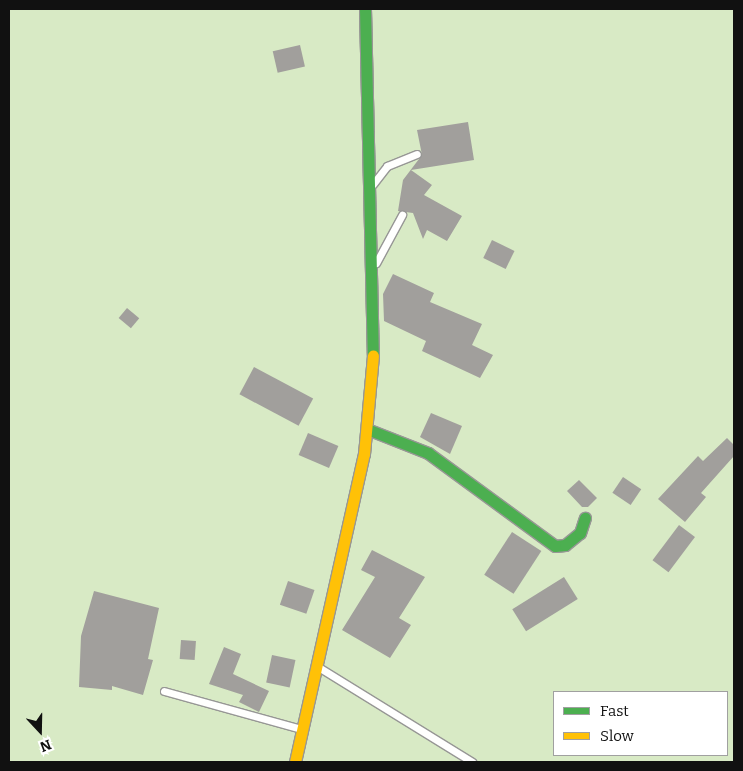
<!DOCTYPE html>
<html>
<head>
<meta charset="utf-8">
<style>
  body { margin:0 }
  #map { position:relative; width:743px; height:771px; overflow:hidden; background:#fdfcf7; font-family:Bitter,serif }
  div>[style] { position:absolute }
  .forest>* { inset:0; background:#d8eac5 }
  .building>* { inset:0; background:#a19f9c; transform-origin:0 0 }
  .roads { filter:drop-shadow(1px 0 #979795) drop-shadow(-1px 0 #979795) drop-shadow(0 1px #979795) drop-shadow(0 -1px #979795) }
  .lane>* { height:7px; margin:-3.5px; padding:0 3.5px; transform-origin:3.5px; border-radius:3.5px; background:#fffffe }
  .fast>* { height:11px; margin:-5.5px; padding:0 5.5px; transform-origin:5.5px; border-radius:5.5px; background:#4caf50 }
  .slow>* { height:11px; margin:-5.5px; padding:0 5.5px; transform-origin:5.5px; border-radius:5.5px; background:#ffc107 }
  span { translate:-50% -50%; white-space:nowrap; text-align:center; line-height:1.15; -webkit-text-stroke:5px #fff; paint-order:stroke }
  .frame { position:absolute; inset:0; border:10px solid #111; pointer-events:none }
  .legend { position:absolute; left:553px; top:691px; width:175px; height:65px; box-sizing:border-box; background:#fff; border:1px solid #a0a0a0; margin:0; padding:6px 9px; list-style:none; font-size:15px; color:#111 }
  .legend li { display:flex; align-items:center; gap:10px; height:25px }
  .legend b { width:25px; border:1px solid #a0a0a0 }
  .north { position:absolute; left:15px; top:706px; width:50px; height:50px; -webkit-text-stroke:4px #fff; paint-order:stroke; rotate:159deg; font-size:14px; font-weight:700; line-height:20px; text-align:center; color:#111 }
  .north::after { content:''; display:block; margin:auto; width:18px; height:22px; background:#111; clip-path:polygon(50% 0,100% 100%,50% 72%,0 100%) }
</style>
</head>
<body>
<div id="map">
  <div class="forest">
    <i style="clip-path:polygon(evenodd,9px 9px,734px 9px,734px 762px,9px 762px,9px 9px,554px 692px,727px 692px,727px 755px,554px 755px,554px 692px)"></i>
  </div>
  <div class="building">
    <i style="left:300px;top:45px;width:22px;height:28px;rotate:77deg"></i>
    <i style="clip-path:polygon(468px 122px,474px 160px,411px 170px,432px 185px,424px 195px,462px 216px,447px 241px,427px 230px,423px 239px,413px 213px,398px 211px,403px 180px,419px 159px,422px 155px,417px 130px)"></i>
    <i style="left:492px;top:240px;width:25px;height:20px;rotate:26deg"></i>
    <i style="clip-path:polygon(393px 274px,434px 293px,430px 302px,482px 324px,472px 345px,493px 355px,480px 378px,422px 351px,426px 341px,384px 321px,383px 294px)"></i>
    <i style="left:127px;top:308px;width:16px;height:13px;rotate:40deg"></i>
    <i style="left:254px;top:367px;width:67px;height:31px;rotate:28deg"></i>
    <i style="clip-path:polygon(431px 413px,462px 426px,450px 454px,420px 437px)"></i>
    <i style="left:308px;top:433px;width:33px;height:24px;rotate:23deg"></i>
    <i style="clip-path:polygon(727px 438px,734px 445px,734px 456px,701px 493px,706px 497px,685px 522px,658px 499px,698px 456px,703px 461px)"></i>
    <i style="left:623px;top:477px;width:22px;height:19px;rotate:34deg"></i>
    <i style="clip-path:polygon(579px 480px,597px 498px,588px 507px,582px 507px,567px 491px)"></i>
    <i style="left:679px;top:525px;width:20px;height:44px;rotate:37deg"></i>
    <i style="left:512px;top:532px;width:35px;height:51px;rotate:33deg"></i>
    <i style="clip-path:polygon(372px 550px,425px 577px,399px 618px,411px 625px,390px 658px,342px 630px,375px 577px,361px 570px)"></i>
    <i style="left:564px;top:577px;width:26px;height:61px;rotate:58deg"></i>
    <i style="left:288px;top:581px;width:28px;height:25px;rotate:19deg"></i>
    <i style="clip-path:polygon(94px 591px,159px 608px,148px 659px,153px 660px,143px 695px,112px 686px,112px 690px,79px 687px,81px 636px)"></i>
    <i style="left:181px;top:640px;width:15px;height:19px;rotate:4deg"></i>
    <i style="clip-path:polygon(224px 647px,241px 654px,233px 674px,269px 691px,259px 712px,239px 702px,243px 695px,209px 684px)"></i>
    <i style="left:272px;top:655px;width:24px;height:28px;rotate:12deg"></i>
  </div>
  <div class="roads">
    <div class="lane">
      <i style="left:373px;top:184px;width:23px;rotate:-52deg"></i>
      <i style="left:387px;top:166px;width:32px;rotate:-22deg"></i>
      <i style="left:376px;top:263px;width:55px;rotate:-61.6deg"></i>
      <i style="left:320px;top:668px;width:179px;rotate:31.7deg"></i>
      <i style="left:164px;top:691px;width:142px;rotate:15.5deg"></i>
    </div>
    <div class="fast">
      <i style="left:365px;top:9px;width:346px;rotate:88.7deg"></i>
      <i style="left:367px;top:429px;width:66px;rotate:21.5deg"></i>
      <i style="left:428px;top:453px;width:157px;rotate:36.2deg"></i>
      <i style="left:555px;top:546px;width:10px;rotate:-6deg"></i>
      <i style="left:565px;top:545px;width:19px;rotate:-39deg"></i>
      <i style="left:580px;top:533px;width:16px;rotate:-72deg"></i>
    </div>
    <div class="slow">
      <i style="left:295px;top:762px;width:316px;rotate:-77.4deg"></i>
      <i style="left:364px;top:454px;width:99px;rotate:-84.8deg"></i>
    </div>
  </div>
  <div class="frame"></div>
  <ul class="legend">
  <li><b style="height:6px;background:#4caf50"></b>Fast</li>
  <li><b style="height:6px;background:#ffc107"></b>Slow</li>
  </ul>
  <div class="north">N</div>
</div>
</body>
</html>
